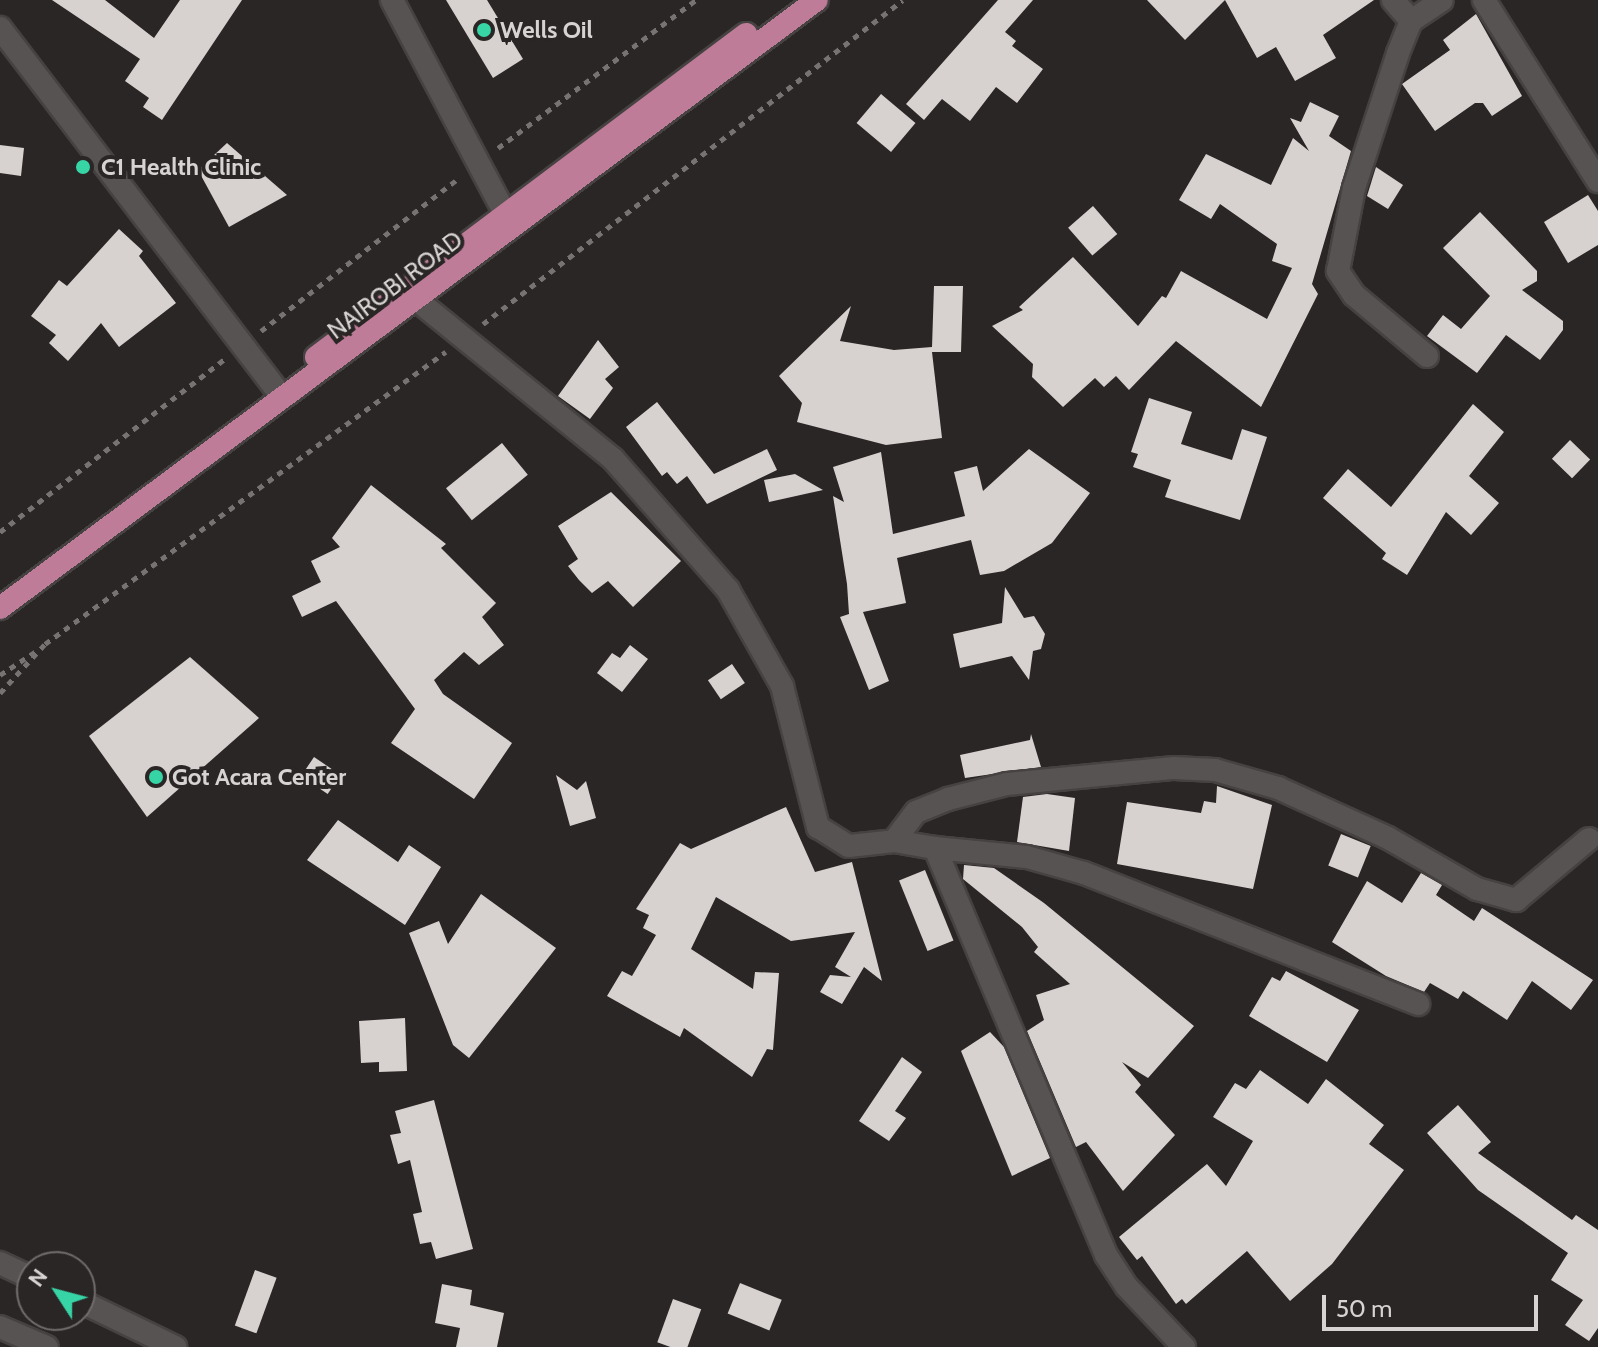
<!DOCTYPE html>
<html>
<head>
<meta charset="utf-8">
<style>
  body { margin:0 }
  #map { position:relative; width:1598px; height:1347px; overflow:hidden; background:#2b2626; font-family:Cabin,sans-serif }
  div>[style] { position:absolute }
  .building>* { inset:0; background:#d7d2d0; transform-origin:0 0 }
  .path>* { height:5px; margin-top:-2.5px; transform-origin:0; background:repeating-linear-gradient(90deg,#777373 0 6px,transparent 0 12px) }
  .roads { filter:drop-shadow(2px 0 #464242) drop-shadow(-2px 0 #464242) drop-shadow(0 2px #464242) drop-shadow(0 -2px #464242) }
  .minor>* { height:22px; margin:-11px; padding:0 11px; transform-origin:11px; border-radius:11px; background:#585353 }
  .trunk>* { height:22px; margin:-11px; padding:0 11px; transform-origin:11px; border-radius:11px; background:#bf7c98 }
  .dots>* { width:22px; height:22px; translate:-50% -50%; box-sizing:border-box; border:4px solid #2b2626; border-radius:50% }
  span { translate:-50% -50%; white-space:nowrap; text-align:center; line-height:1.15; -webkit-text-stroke:8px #2b2626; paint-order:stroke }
  .poi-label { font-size:24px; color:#d6d3d2; font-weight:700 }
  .left { translate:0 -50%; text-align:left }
  .street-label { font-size:24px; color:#d6d3d2 }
  .north { position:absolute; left:16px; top:1251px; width:80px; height:80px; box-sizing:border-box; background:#2b2626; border:2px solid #6f6b6b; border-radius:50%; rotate:306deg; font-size:22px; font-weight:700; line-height:32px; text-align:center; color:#d6d3d2 }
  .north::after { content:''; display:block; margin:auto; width:28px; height:36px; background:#37d4a6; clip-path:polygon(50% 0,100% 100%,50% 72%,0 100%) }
  .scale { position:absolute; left:1322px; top:1295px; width:216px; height:36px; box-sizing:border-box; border:4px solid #d6d3d2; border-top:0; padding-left:10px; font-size:24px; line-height:28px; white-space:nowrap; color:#d6d3d2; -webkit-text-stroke:6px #2b2626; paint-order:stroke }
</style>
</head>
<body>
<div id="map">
  <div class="building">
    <i style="clip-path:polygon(52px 0,105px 0,154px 38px,180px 0,242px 0,162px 120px,143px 107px,149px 98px,125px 81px,140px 59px)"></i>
    <i style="clip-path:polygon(446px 0,487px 0,523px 59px,493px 78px)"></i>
    <i style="clip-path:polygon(998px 0,1033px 0,1005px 32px,1016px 41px,1012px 46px,1043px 69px,1017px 103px,996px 87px,970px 121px,942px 99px,924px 120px,906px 104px)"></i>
    <i style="clip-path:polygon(1147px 0,1374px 0,1323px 35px,1336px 58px,1295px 81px,1276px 47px,1257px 58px,1225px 0,1185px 40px)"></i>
    <i style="clip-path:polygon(1476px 14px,1522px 96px,1492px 116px,1483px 103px,1475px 103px,1435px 131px,1402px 84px,1450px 50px,1443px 40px)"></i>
    <i style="left:881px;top:94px;width:45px;height:38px;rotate:40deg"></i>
    <i style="clip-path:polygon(1310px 102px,1339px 116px,1329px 136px,1351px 151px,1312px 284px,1318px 294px,1261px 407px,1176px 341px,1129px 390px,1116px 376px,1104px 387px,1095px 378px,1063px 407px,1032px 377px,1033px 364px,992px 326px,1023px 310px,1019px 307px,1073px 257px,1138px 326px,1162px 296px,1166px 298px,1181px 271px,1267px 319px,1292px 268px,1272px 261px,1277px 244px,1220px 204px,1211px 219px,1179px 200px,1206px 154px,1271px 185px,1293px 138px,1309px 151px,1290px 118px,1301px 122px)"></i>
    <i style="clip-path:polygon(227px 143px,287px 195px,229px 227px,198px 170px)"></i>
    <i style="clip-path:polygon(0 145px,24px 148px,21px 176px,0 173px)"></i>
    <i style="clip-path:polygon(1376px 167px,1403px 185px,1388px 209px,1367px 196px)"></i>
    <i style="clip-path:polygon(1588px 195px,1598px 211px,1598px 245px,1568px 263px,1544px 222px)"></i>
    <i style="left:1093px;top:206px;width:37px;height:33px;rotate:49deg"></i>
    <i style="clip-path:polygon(1480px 212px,1537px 271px,1537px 281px,1522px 290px,1563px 321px,1563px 330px,1540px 360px,1506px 335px,1477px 373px,1427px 336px,1443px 315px,1461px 329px,1490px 296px,1443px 248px)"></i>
    <i style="clip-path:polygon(119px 229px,143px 251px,139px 256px,176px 303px,119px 347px,101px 323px,68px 361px,49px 343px,56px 335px,31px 316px,59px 280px,67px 286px)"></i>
    <i style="clip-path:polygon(934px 286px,963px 286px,961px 352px,932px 352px,942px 438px,886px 445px,797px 422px,802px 403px,779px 376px,851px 306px,840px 341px,894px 350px,932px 347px)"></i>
    <i style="clip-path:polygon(598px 340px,619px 367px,605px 379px,613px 388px,590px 419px,558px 396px)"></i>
    <i style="clip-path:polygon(1149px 398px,1192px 412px,1181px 444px,1232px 460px,1242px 429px,1267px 437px,1240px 520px,1165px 497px,1171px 480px,1133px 467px,1138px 454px,1131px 452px)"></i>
    <i style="clip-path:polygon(657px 402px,714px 474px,767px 449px,777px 470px,707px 504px,687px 476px,677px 484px,667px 472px,662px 476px,626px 427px)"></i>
    <i style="clip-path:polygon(1473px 404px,1504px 432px,1469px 476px,1499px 503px,1471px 535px,1446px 512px,1407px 575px,1382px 559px,1386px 553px,1323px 498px,1348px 469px,1391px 507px)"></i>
    <i style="left:1570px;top:440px;width:28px;height:26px;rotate:44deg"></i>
    <i style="left:502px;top:443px;width:41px;height:72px;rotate:51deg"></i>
    <i style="clip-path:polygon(1029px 449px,1090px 493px,1052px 543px,1004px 571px,980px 575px,971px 540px,897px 558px,906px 603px,863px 612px,889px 681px,869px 690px,840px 617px,849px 614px,847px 584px,833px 496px,844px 502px,833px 467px,881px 452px,893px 534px,965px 516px,954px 472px,977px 466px,983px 491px)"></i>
    <i style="clip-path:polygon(795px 474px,823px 490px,769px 502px,764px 480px)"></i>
    <i style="clip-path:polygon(371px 485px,446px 544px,441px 548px,496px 603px,482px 617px,504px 645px,479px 665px,464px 652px,434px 680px,443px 694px,512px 743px,474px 799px,391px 743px,415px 709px,336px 601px,302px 617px,292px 596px,321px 582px,311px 561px,340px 547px,332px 538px)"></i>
    <i style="clip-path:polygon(611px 492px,681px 561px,633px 607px,608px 581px,592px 593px,579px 580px,568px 566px,578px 559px,558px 526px)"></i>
    <i style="clip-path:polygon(1005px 587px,1024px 618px,1034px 616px,1045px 634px,1041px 649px,1033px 651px,1029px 680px,1012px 656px,960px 668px,953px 634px,1002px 623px)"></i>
    <i style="clip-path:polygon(630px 645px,648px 659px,622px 692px,597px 673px,612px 653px,620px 658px)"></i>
    <i style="clip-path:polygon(190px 657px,259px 718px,147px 817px,89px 736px)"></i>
    <i style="left:732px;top:664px;width:23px;height:29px;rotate:56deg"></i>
    <i style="clip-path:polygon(1031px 734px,1041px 767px,965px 778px,960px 755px,1030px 740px)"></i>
    <i style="left:314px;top:757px;width:32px;height:23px;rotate:34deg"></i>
    <i style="clip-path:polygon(556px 775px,577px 790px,586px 781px,596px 818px,570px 826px)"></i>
    <i style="clip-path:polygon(1217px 786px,1272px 805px,1253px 889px,1117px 864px,1127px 802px,1201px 813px,1204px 801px,1216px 803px)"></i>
    <i style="clip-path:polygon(1047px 794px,1075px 798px,1069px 851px,1017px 842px,1023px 797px)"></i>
    <i style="clip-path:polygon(786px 807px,815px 872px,852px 862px,882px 981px,864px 967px,842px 1004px,820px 992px,830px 975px,851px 977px,835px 967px,855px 932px,791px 941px,716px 897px,691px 949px,753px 989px,755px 972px,779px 973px,773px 1050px,767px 1049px,752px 1077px,684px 1028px,680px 1037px,607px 996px,622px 971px,632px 976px,656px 935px,643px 928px,649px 915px,636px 909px,680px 843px,691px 849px)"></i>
    <i style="clip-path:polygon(338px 820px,398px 862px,409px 845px,441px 867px,405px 925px,307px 860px)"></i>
    <i style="left:1341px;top:834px;width:32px;height:34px;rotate:22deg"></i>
    <i style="clip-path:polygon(964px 865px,994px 868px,1044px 903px,1194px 1026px,1148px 1078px,1122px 1062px,1141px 1085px,1135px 1092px,1175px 1135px,1123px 1191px,1086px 1142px,1076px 1147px,1027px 1031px,1044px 1020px,1036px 995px,1070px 984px,1034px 952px,1038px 947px,1022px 927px,963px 879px)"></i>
    <i style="left:925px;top:870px;width:76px;height:28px;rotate:68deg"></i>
    <i style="clip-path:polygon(1421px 873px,1442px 885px,1436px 895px,1474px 921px,1482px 908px,1593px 980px,1571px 1010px,1532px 981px,1507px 1020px,1463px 991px,1458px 999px,1430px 983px,1424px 992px,1386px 976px,1332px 942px,1367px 881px,1402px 903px)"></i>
    <i style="clip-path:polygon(481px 894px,556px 948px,469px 1058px,453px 1045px,409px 933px,439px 921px,448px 944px)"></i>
    <i style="clip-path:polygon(1286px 971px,1359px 1010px,1327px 1062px,1249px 1016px,1272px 977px,1280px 981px)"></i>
    <i style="clip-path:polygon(405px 1018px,407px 1071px,379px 1072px,379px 1062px,361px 1063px,359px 1021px)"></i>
    <i style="clip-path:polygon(990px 1032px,1004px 1047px,1050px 1158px,1012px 1176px,961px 1051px)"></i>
    <i style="clip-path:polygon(902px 1057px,922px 1072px,895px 1111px,906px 1118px,889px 1141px,859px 1121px)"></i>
    <i style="clip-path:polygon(1260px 1070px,1308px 1104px,1326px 1079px,1384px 1125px,1369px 1144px,1404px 1170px,1332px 1264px,1290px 1301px,1247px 1251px,1186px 1304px,1182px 1299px,1176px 1304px,1142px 1256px,1137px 1260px,1119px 1237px,1207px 1164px,1226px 1186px,1253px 1141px,1213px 1117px,1235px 1083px,1246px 1089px)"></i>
    <i style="clip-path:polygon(434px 1100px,473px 1249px,436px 1259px,431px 1242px,420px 1244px,413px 1214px,422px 1212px,410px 1160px,398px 1164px,390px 1135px,401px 1133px,395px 1111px)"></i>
    <i style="clip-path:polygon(1458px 1105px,1491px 1142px,1478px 1153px,1572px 1220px,1576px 1215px,1598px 1230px,1598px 1328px,1589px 1341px,1565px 1325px,1583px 1300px,1551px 1280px,1568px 1253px,1478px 1190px,1427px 1133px)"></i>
    <i style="left:255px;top:1270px;width:23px;height:59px;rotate:20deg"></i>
    <i style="left:740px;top:1283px;width:45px;height:33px;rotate:22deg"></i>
    <i style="clip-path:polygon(442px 1284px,472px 1290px,470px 1305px,504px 1313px,497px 1347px,456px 1347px,460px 1328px,435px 1323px)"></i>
    <i style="left:673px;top:1299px;width:30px;height:46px;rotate:20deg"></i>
  </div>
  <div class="path">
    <i style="left:498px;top:148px;width:247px;rotate:-36.8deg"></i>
    <i style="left:483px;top:324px;width:530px;rotate:-37.65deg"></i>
    <i style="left:261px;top:331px;width:250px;rotate:-37.7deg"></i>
    <i style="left:0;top:532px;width:284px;rotate:-37.6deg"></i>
    <i style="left:0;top:675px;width:42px;rotate:-33.3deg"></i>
    <i style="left:0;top:693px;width:67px;rotate:-47.4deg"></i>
    <i style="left:45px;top:644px;width:496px;rotate:-36.1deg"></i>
  </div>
  <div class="roads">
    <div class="minor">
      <i style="left:392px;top:0;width:241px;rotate:62.1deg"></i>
      <i style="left:1393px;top:0;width:28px;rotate:49deg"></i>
      <i style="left:1484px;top:0;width:214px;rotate:57.8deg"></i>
      <i style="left:0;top:28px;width:453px;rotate:52.6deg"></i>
      <i style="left:418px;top:301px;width:251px;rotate:39deg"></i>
      <i style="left:613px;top:459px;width:174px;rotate:48.7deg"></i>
      <i style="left:728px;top:590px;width:110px;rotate:60.6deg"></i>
      <i style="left:782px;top:686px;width:146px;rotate:75.7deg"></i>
      <i style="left:818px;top:827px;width:36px;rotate:32deg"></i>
      <i style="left:849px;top:846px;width:45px;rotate:-6.3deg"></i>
      <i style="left:894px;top:841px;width:42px;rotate:9.7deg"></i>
      <i style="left:935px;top:848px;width:441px;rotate:67.2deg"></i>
      <i style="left:1106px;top:1255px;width:38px;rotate:57deg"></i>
      <i style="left:1127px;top:1287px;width:83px;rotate:46.5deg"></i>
      <i style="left:1427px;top:356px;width:95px;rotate:-140.1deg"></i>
      <i style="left:1354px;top:295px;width:29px;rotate:-124deg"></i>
      <i style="left:1338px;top:271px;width:85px;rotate:-79.1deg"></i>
      <i style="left:1354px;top:188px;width:142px;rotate:-71.9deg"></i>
      <i style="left:1398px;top:53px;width:35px;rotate:-68deg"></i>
      <i style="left:1411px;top:21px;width:37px;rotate:-34deg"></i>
      <i style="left:894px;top:841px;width:36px;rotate:-53deg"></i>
      <i style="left:916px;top:812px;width:35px;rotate:-22deg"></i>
      <i style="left:948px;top:799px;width:61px;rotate:-14.3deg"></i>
      <i style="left:1007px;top:784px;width:168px;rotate:-5.5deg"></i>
      <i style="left:1174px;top:768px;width:41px;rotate:2.8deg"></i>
      <i style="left:1215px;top:770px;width:66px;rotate:15.9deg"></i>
      <i style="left:1278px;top:788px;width:121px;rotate:24.4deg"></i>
      <i style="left:1388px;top:838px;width:103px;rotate:29.8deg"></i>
      <i style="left:1477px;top:889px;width:41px;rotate:15.8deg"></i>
      <i style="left:1516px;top:900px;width:95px;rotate:-39.9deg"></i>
      <i style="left:935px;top:848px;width:92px;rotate:5.6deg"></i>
      <i style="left:1027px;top:857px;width:59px;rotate:15.7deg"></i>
      <i style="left:1084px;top:873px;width:359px;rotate:21.4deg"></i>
      <i style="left:0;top:1263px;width:35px;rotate:25deg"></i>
      <i style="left:80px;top:1301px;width:106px;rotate:25.8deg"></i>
      <i style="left:0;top:1327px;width:51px;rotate:23.1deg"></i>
    </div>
    <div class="trunk">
      <i style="left:316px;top:357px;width:538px;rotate:-36.91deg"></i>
      <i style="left:0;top:608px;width:1018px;rotate:-36.66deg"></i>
    </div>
  </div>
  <div class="dots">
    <i style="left:484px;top:30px;background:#37d4a6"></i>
    <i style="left:83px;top:167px;background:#37d4a6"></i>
    <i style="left:156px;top:777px;background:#37d4a6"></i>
  </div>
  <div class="poi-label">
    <span class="left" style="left:500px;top:30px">Wells Oil</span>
    <span class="left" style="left:101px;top:167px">C1 Health Clinic</span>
    <span class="left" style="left:172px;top:777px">Got Acara Center</span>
  </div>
  <div class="street-label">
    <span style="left:395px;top:285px;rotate:-37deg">NAIROBI ROAD</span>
  </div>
  <div class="north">N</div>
  <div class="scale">50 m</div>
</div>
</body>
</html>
